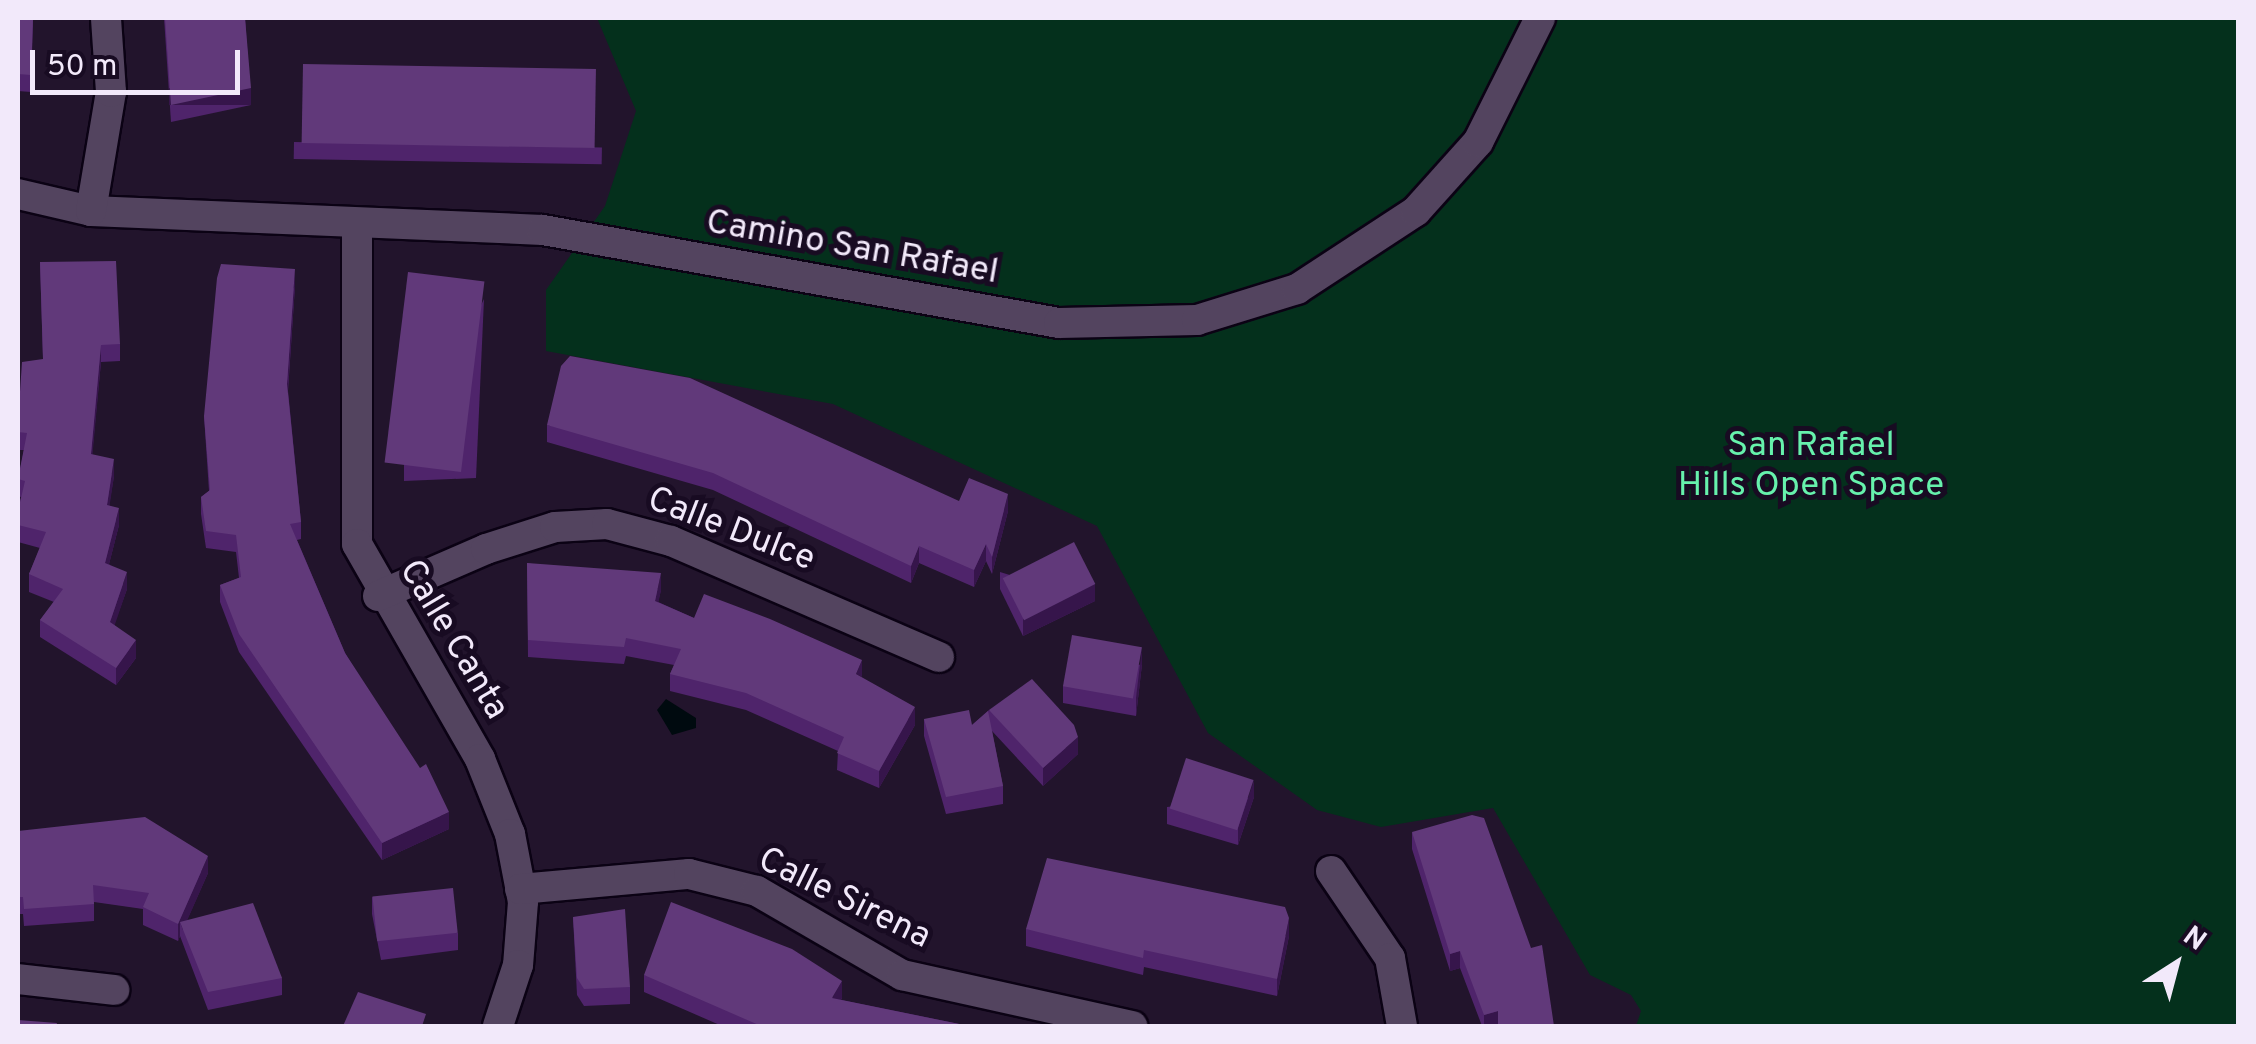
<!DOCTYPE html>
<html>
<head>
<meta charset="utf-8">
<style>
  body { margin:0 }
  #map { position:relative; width:2256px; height:1044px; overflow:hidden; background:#22142c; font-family:Overpass,sans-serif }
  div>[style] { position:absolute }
  .green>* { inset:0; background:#04301c }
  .water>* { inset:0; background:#000a0f }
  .roads { filter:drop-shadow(2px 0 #0b0214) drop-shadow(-2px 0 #0b0214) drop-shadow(0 2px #0b0214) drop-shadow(0 -2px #0b0214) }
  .minor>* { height:30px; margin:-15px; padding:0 15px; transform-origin:15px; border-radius:15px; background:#53445f }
  .wall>* { inset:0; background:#4f246b; transform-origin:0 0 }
  .shaded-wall>* { inset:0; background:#36154b; transform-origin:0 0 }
  .building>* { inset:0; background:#61397a; transform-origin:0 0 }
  span { translate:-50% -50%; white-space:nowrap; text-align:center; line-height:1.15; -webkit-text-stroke:10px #180b22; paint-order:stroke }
  .street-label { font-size:35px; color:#f2e9fa }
  .park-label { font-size:35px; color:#66f1ac }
  .frame { position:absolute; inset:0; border:20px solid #f2e9fa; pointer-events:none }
  .north { position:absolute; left:2126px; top:914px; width:100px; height:100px; -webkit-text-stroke:8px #180b22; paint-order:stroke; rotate:36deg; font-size:28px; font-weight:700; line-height:40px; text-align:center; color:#f2e9fa }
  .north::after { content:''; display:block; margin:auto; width:35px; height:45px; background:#f2e9fa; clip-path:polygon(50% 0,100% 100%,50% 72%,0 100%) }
  .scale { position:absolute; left:30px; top:50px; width:210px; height:45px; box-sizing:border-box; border:5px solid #f2e9fa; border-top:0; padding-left:12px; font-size:30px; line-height:35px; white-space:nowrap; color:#f2e9fa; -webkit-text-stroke:8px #180b22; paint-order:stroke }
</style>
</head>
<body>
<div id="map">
  <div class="green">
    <i style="clip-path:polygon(597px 18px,2238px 18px,2238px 1026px,1636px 1026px,1641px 1011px,1631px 995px,1590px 975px,1493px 808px,1381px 827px,1317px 810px,1208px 733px,1097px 526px,833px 404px,546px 351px,546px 290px,605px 206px,636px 111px)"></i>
  </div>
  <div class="water">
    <i style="clip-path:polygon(666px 699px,696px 718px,696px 728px,672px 735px,657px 710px)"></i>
  </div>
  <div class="roads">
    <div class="minor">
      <i style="left:18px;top:194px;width:75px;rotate:13.1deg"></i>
      <i style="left:91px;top:211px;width:452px;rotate:2.4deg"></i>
      <i style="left:543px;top:230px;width:524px;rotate:10.22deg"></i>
      <i style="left:1059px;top:323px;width:138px;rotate:-1.2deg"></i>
      <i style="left:1197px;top:320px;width:105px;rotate:-17.2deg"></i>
      <i style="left:1297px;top:289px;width:142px;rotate:-33.2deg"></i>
      <i style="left:1416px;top:211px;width:93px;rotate:-48.1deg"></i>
      <i style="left:1478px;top:142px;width:139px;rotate:-63.4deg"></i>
      <i style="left:91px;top:211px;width:121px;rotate:-80.5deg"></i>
      <i style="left:111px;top:92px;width:74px;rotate:-93.9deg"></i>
      <i style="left:357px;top:223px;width:321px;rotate:90deg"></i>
      <i style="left:357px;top:544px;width:248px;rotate:60.2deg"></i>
      <i style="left:480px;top:759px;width:81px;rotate:68.2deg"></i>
      <i style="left:510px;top:834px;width:69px;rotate:79.2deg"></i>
      <i style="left:523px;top:902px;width:63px;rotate:94.5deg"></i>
      <i style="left:518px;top:965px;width:64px;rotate:108.2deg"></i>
      <i style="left:378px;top:596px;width:118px;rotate:-23.5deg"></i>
      <i style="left:486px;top:549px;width:72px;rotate:-17.7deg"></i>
      <i style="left:555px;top:527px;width:52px;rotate:-3.3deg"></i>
      <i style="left:607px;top:524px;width:66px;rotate:14.9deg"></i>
      <i style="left:671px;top:541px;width:292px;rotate:23.4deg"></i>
      <i style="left:1331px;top:871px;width:105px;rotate:55.9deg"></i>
      <i style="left:1390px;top:958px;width:69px;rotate:80deg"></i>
      <i style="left:520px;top:889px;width:170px;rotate:-5.1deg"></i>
      <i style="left:689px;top:874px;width:70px;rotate:14deg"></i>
      <i style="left:757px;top:891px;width:168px;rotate:30.1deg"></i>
      <i style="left:902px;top:975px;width:236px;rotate:12.5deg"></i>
      <i style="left:18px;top:979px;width:97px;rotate:6.5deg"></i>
    </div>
  </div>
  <div class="wall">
    <i style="clip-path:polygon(18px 18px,33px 18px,31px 92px,18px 91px)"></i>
    <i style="clip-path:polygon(164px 18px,245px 18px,251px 105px,171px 122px)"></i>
    <i style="left:294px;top:142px;width:308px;height:17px;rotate:1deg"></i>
    <i style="clip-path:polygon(40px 262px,120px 344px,120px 361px,101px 362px,92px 455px,114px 476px,109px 506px,119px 525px,109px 564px,127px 589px,114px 625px,136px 658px,116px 685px,40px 637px,40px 620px,54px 602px,29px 592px,29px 574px,40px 548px,18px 542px,18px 511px,21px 497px,18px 496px,18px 479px,24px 450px,18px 450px,18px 421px,43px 359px)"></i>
    <i style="clip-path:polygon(295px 286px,288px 391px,301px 522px,301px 539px,297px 540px,345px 653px,449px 829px,382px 860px,239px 652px,220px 602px,220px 585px,239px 578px,236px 552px,206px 548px,201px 514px,201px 497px,209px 491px,204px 416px)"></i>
    <i style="clip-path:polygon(484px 299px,476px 478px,404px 481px,404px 464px)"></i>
    <i style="clip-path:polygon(547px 425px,1008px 511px,992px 574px,986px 561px,974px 587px,919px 563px,911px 583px,713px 490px,547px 442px)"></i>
    <i style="clip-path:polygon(527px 563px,661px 590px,658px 602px,694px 618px,862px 678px,915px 725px,879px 788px,837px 770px,838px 751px,746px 710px,670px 691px,670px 674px,674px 665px,626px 656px,624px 664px,528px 657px)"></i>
    <i style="clip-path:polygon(1000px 572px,1095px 601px,1023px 636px,1000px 589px)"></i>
    <i style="clip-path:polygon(1142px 664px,1136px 716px,1063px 703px,1063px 686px)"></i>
    <i style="clip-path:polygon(989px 710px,1078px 754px,1043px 786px,992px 731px,1003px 786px,1003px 804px,946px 814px,924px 736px,924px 719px,972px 725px)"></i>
    <i style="clip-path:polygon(1254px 797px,1238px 845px,1167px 824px,1167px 807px)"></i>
    <i style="clip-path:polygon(18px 831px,208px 873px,187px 920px,282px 978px,282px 995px,208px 1010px,180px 936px,178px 941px,143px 925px,143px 909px,94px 902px,94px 921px,24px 926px,23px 914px,18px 914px)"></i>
    <i style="clip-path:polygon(1412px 832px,1554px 1026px,1482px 1026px,1460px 968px,1450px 971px,1412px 849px)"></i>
    <i style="clip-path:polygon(372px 897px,458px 933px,458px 950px,381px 960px,372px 914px)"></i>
    <i style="clip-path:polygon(573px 917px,630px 987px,630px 1004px,584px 1006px,577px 995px)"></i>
    <i style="clip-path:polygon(1026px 929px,1289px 936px,1277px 996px,1144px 967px,1143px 975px,1026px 946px)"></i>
    <i style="clip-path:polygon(644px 975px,842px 998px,841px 1000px,969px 1026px,722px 1026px,644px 992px)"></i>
  </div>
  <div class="shaded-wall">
    <i style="left:251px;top:88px;width:17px;height:82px;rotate:90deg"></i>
    <i style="clip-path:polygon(295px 269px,295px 286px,287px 401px,287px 384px)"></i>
    <i style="clip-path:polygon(101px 345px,101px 362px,91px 471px,91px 454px)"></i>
    <i style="clip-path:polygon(114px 459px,114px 476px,107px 523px,107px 505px)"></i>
    <i style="clip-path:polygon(1008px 494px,1008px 511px,992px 574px,992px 557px)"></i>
    <i style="clip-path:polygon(119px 508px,119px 525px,105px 580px,105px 563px)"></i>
    <i style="clip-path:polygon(986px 544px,986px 561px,974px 587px,974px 570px)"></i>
    <i style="clip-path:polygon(919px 546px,919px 563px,911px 583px,911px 566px)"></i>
    <i style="clip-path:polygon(127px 572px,127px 589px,110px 639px,110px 622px)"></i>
    <i style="clip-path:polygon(661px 573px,661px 590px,655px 618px,655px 601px)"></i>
    <i style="clip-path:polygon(1095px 584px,1095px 601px,1023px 636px,1023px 619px)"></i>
    <i style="clip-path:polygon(136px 640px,136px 658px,116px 685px,116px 668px)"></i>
    <i style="clip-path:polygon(1142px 647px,1142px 664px,1136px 716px,1136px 698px)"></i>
    <i style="clip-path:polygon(862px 660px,862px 677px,856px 674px)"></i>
    <i style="clip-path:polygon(915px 707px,915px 725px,879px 788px,879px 771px)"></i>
    <i style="clip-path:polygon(1078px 737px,1078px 754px,1043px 786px,1043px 768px)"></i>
    <i style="clip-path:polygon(1254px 780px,1254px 797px,1238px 845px,1238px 828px)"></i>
    <i style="clip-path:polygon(449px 812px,449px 829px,382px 860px,382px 843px)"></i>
    <i style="clip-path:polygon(208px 856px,208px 873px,183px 930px,180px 922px,180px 936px,178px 941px,178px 924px)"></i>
    <i style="clip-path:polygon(1289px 918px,1289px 936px,1277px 996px,1277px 979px)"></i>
    <i style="clip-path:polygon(1460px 951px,1460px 968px,1450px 971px,1450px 954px)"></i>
    <i style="clip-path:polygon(842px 981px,842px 998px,832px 1015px,832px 998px)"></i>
    <i style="clip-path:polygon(1498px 1011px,1498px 1026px,1484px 1026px,1484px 1015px)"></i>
  </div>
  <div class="building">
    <i style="clip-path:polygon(18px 18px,33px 18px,31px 75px,18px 74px)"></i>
    <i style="clip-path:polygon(165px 18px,245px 18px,251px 88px,171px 105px)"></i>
    <i style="left:303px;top:64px;width:293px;height:79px;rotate:1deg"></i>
    <i style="clip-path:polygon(116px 261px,120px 344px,101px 345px,91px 454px,114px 459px,107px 505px,119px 508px,105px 563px,127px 572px,110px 622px,136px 640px,116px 668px,40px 620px,63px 589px,29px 574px,46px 532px,18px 525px,18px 511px,25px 481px,18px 479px,27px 433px,18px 432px,18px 421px,22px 362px,43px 359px,40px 262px)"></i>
    <i style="clip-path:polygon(221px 264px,295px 269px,287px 384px,301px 522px,290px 524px,345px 653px,420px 768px,426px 764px,449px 812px,382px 843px,239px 634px,220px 585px,241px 577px,236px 535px,206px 531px,201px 497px,210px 490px,204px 416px,217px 278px)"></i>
    <i style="left:408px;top:272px;width:77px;height:192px;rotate:7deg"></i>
    <i style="clip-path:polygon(570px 356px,690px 378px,959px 501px,969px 478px,1008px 494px,992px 557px,986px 544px,974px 570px,919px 546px,911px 566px,713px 473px,547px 425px,561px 366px)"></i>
    <i style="left:1074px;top:542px;width:47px;height:80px;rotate:63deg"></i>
    <i style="clip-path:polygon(527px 563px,661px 573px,655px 601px,694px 618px,704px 594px,770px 619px,862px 660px,856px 674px,915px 707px,879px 771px,837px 753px,844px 737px,746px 693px,670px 674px,681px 649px,626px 638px,624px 647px,528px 640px)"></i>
    <i style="left:1072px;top:635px;width:71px;height:52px;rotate:10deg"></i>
    <i style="clip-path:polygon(1032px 679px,1074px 725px,1078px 737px,1043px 768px,989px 710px)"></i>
    <i style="clip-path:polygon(969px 710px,972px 725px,988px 711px,1003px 786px,946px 797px,924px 719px)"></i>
    <i style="left:1186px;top:758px;width:71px;height:53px;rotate:18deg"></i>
    <i style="clip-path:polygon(1472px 815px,1484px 818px,1531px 948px,1542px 945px,1554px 1026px,1498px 1026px,1498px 1011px,1484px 1015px,1460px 951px,1450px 954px,1412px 832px)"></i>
    <i style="clip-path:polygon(145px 817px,208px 856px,178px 924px,143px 907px,149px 893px,93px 885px,94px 904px,24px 909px,23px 897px,18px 897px,18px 831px)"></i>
    <i style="clip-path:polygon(1047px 858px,1285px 907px,1289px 918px,1277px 979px,1144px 950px,1143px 958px,1026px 929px)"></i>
    <i style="left:453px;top:888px;width:45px;height:81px;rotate:84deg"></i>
    <i style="clip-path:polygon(671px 902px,792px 949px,842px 981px,832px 998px,969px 1026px,761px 1026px,644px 975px)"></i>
    <i style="clip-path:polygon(253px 903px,282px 978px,208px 992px,180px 922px)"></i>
    <i style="clip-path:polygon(625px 909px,630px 987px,584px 989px,577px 978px,573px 917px)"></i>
    <i style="clip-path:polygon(358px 992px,426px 1014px,422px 1026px,343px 1026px)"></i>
    <i style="clip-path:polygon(18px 1020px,57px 1023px,56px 1026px,18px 1026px)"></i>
  </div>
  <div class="street-label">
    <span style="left:852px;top:248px;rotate:10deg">Camino San Rafael</span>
    <span style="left:731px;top:530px;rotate:21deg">Calle Dulce</span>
    <span style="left:453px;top:640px;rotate:59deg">Calle Canta</span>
    <span style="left:844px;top:899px;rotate:26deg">Calle Sirena</span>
  </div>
  <div class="park-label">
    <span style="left:1811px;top:466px">San Rafael<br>Hills Open Space</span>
  </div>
  <div class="frame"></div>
  <div class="north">N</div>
  <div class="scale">50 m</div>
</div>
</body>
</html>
